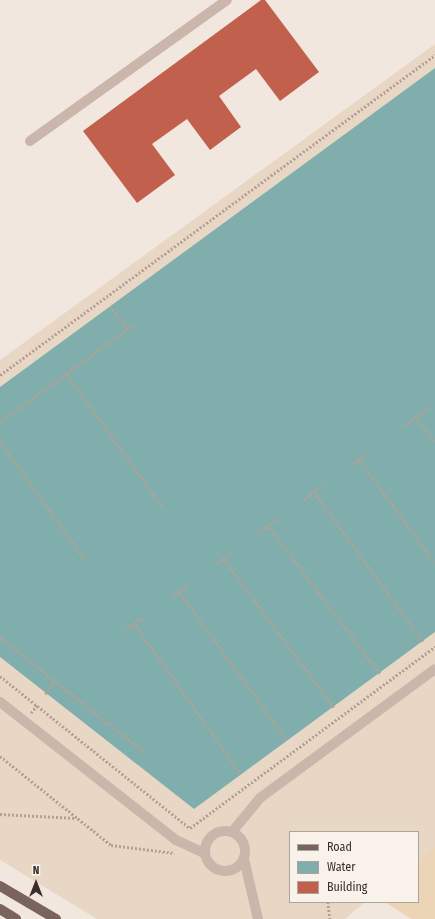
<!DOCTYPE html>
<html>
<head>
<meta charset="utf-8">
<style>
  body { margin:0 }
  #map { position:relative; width:435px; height:919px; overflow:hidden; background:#f2e7df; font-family:"Fira Sans Condensed",sans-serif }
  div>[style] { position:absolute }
  .sand>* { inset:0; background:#ecd5b7 }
  .plaza>* { inset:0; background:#e9d7c6 }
  .water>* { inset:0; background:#7faeac }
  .building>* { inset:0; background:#c1604d }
  .path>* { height:2.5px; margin-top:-1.25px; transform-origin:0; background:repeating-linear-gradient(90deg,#b6a095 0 2px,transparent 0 4px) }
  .minor>* { height:10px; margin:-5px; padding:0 5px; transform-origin:5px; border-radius:5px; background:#cab6ab }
  .minor>.ring { margin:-5px; padding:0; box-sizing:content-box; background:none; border:10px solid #cab6ab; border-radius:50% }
  .major>* { height:10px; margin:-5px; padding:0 5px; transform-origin:5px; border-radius:5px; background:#79635c }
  span { translate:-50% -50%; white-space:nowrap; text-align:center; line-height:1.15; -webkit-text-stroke:3.5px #f9f2eb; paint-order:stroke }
  .legend { position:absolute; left:289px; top:831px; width:130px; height:72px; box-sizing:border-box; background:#f9f2eb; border:1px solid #aca39e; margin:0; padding:5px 7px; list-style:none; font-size:12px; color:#382d2a }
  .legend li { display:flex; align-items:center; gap:8px; height:20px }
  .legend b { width:20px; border:1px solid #aca39e }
  .north { position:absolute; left:16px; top:863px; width:40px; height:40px; -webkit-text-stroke:3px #f9f2eb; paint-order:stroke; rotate:0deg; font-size:11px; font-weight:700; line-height:16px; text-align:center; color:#382d2a }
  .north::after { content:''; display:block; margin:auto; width:14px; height:18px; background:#382d2a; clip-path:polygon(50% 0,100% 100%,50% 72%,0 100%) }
</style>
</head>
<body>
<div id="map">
  <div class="sand">
    <i style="clip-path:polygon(435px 846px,435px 919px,411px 919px,385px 902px,418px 902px,418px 860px)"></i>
  </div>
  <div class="plaza">
    <i style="clip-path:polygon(435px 44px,435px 68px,0 387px,0 360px)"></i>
    <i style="clip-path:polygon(435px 632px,435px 846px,418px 860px,418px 832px,290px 832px,290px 902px,365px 902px,345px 919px,97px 919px,0 860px,0 657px,194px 809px)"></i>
  </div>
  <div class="water">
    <i style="clip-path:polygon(435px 68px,435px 632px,194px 809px,0 657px,0 387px)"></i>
  </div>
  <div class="building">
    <i style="clip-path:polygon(261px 0,265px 0,319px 72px,280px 101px,256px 69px,219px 96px,241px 127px,210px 150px,187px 119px,152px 144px,175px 175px,137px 203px,83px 131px)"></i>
  </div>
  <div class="path">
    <i style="left:110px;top:306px;width:29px;rotate:52deg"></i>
    <i style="left:67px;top:374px;width:163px;rotate:54.3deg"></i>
    <i style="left:0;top:375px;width:540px;rotate:-36.34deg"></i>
    <i style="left:416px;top:417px;width:31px;rotate:53deg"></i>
    <i style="left:0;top:422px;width:168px;rotate:-36.1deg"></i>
    <i style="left:405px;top:425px;width:32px;rotate:-36deg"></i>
    <i style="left:0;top:441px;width:148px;rotate:54.4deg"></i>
    <i style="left:359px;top:459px;width:129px;rotate:53.8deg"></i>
    <i style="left:351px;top:465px;width:21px;rotate:-35deg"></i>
    <i style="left:314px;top:492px;width:185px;rotate:53.8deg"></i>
    <i style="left:304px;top:500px;width:25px;rotate:-40deg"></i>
    <i style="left:268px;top:525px;width:186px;rotate:52.9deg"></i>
    <i style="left:258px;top:533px;width:25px;rotate:-37deg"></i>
    <i style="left:223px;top:558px;width:186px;rotate:53.3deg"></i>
    <i style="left:216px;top:564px;width:20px;rotate:-37deg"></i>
    <i style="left:179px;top:591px;width:184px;rotate:54.1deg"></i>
    <i style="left:174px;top:595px;width:17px;rotate:-36deg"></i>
    <i style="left:134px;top:623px;width:185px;rotate:54.7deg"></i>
    <i style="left:124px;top:630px;width:24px;rotate:-33deg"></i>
    <i style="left:0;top:637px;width:186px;rotate:38.5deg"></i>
    <i style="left:0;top:676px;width:243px;rotate:38.7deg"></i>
    <i style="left:190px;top:828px;width:305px;rotate:-36.5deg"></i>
    <i style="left:45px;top:694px;width:17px;rotate:-50deg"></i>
    <i style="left:31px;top:713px;width:10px;rotate:-53deg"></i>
    <i style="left:0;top:756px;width:142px;rotate:38.7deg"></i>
    <i style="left:111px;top:845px;width:64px;rotate:7.2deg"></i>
    <i style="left:0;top:814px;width:76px;rotate:3deg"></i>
    <i style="left:328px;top:902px;width:17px;rotate:83deg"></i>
  </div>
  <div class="minor">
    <i style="left:30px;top:141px;width:242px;rotate:-35.6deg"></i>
    <i style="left:0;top:702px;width:224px;rotate:38.1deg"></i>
    <i style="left:176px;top:840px;width:31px;rotate:25deg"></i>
    <i class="ring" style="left:205px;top:831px;width:30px;height:30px"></i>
    <i style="left:232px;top:832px;width:44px;rotate:-50.5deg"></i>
    <i style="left:260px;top:798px;width:217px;rotate:-36.4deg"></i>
    <i style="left:244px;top:859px;width:62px;rotate:76.9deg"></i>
  </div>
  <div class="major">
    <i style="left:0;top:886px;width:65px;rotate:30.5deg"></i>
    <i style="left:0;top:909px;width:19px;rotate:32deg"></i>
  </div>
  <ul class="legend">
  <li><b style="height:5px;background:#79635c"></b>Road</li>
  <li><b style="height:11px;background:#7faeac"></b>Water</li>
  <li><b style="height:11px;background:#c1604d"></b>Building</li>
  </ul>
  <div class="north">N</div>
</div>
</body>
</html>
